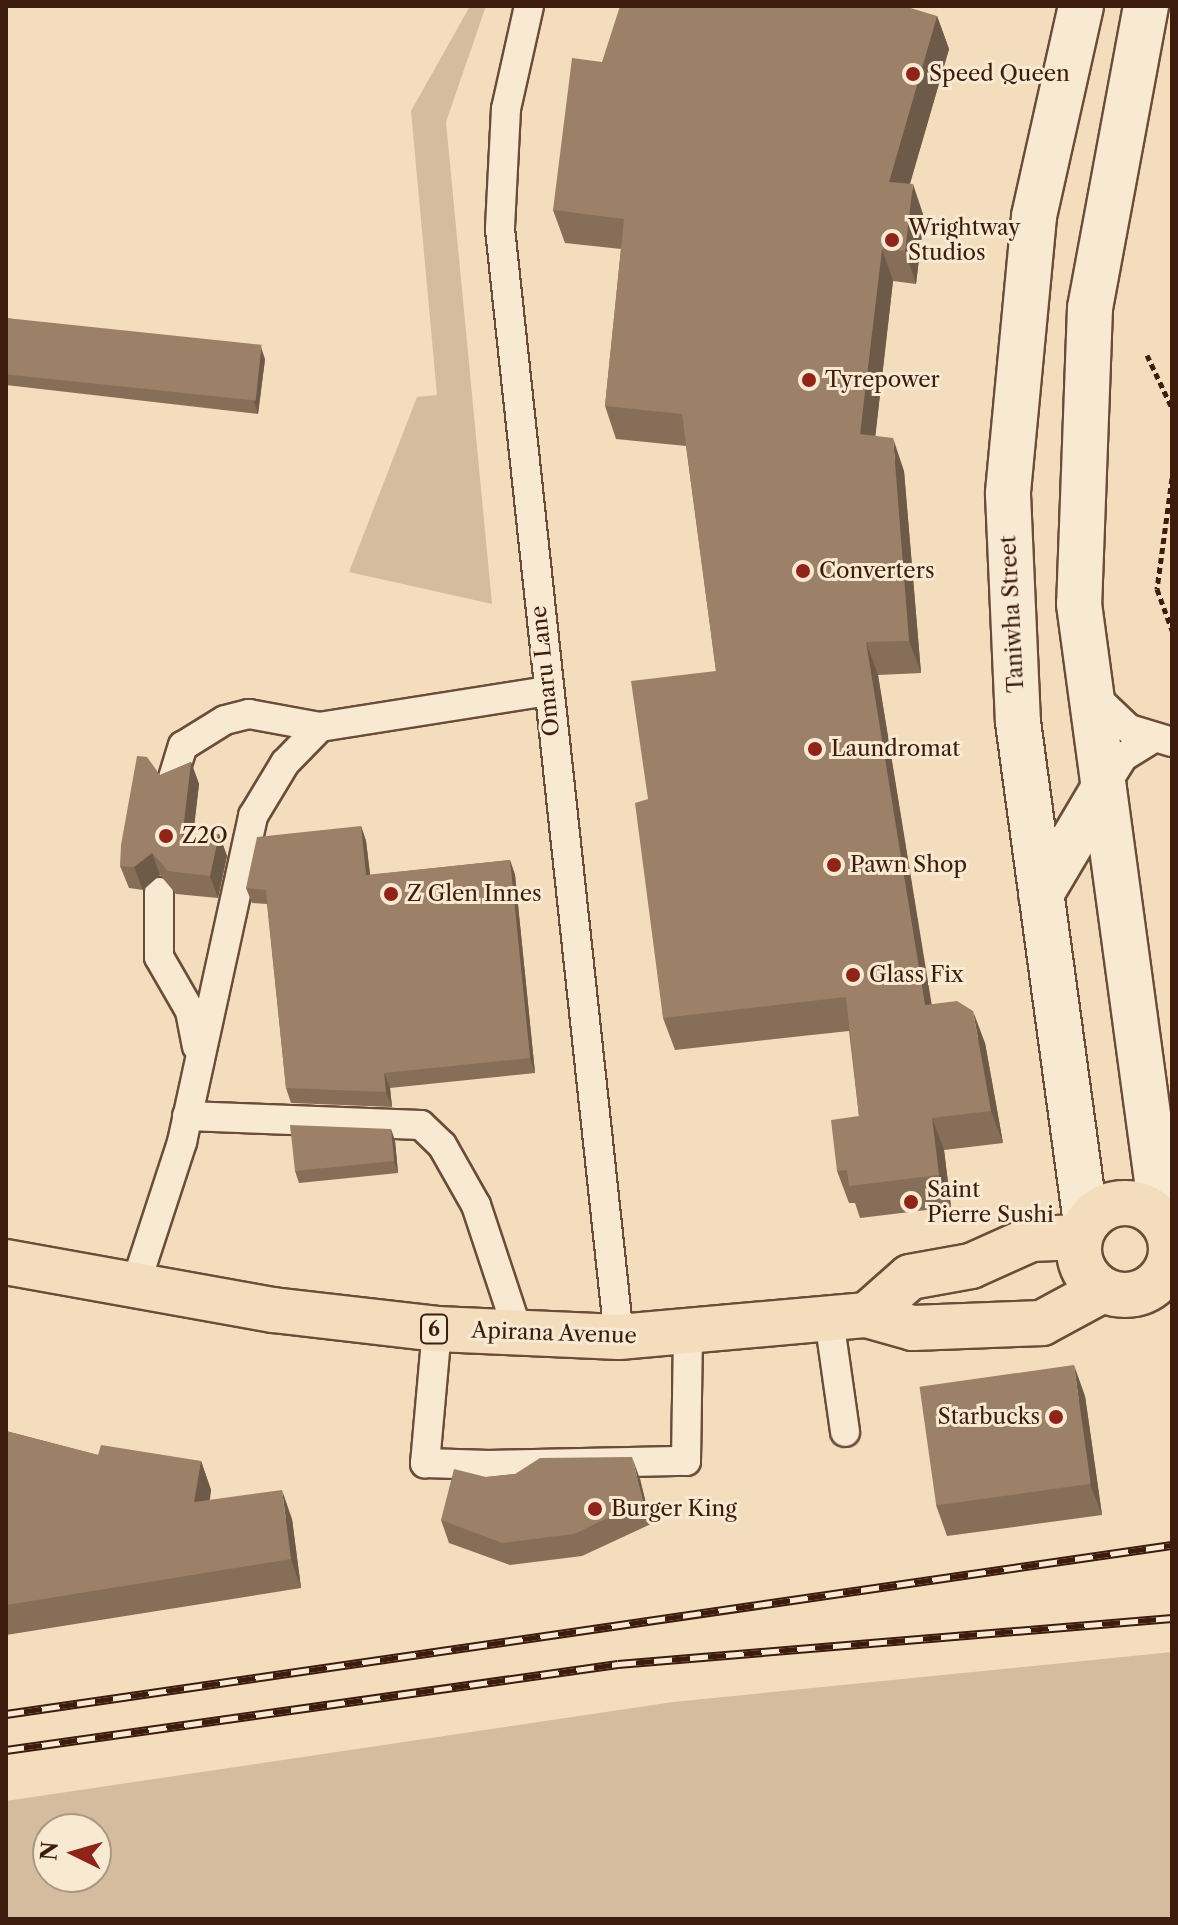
<!DOCTYPE html>
<html>
<head>
<meta charset="utf-8">
<style>
  body { margin:0 }
  #map { position:relative; width:1178px; height:1925px; overflow:hidden; background:#f4ddbc; font-family:"Libre Caslon Text",serif }
  div>[style] { position:absolute }
  .green>* { inset:0; background:#d5bc9e }
  .path>* { height:5px; margin-top:-2.5px; transform-origin:0; background:repeating-linear-gradient(90deg,#3d1c0e 0 6px,transparent 0 10px) }
  .roads { filter:drop-shadow(2px 0 #6b4c3a) drop-shadow(-2px 0 #6b4c3a) drop-shadow(0 2px #6b4c3a) drop-shadow(0 -2px #6b4c3a) }
  .service>* { height:28px; margin:-14px; padding:0 14px; transform-origin:14px; border-radius:14px; background:#f8e9d3 }
  .secondary>* { height:44px; margin:-22px; padding:0 22px; transform-origin:22px; border-radius:22px; background:#f8e9d3 }
  .primary>* { height:44px; margin:-22px; padding:0 22px; transform-origin:22px; border-radius:22px; background:#f4ddbc }
  .primary>.ring { margin:-22px; padding:0; box-sizing:content-box; background:none; border:44px solid #f4ddbc; border-radius:50% }
  .rail>* { height:9px; margin-top:-4.5px; transform-origin:0; background:repeating-linear-gradient(90deg,#f8e9d3 0 18px,#3d1c0e 0 36px); box-sizing:border-box; border-block:2px solid #3d1c0e }
  .wall>* { inset:0; background:#866e59 }
  .shaded-wall>* { inset:0; background:#6d5a49 }
  .building>* { inset:0; background:#9c8068; transform-origin:0 0 }
  .dots>* { width:22px; height:22px; translate:-50% -50%; box-sizing:border-box; border:4px solid #f8e9d3; border-radius:50% }
  span { translate:-50% -50%; white-space:nowrap; text-align:center; line-height:1.15; -webkit-text-stroke:6px #f8e9d3; paint-order:stroke }
  .shield-label span { padding:2px 6px; background:#f8e9d3; border:2px solid; border-radius:6px; -webkit-text-stroke-width:0 }
  .shield-label { font-size:20px; color:#3d1c0e; font-weight:700 }
  .poi-label { font-size:22px; color:#3d1c0e }
  .left { translate:0 -50%; text-align:left }
  .right { translate:-100% -50%; text-align:right }
  .street-label { font-size:22px; color:#3d1c0e }
  .frame { position:absolute; inset:0; border:8px solid #3d1c0e; pointer-events:none }
  .north { position:absolute; left:32px; top:1813px; width:80px; height:80px; box-sizing:border-box; background:#f8e9d3; border:2px solid #ad9784; border-radius:50%; rotate:275deg; font-size:22px; font-weight:700; line-height:32px; text-align:center; color:#3d1c0e }
  .north::after { content:''; display:block; margin:auto; width:28px; height:36px; background:#8f2418; clip-path:polygon(50% 0,100% 100%,50% 72%,0 100%) }
</style>
</head>
<body>
<div id="map">
  <div class="green">
    <i style="clip-path:polygon(470px 6px,486px 6px,446px 122px,492px 604px,349px 572px,417px 397px,437px 395px,411px 111px)"></i>
    <i style="clip-path:polygon(evenodd,1172px 1652px,1172px 1919px,6px 1919px,6px 1801px,673px 1702px,1172px 1652px,96px 1829px,96px 1877px,48px 1877px,48px 1829px,96px 1829px)"></i>
  </div>
  <div class="path">
    <i style="left:1147px;top:355px;width:59px;rotate:64.7deg"></i>
    <i style="left:1172px;top:478px;width:112px;rotate:97.7deg"></i>
    <i style="left:1157px;top:589px;width:44px;rotate:69.9deg"></i>
  </div>
  <div class="roads">
    <div class="service">
      <i style="left:529px;top:6px;width:106px;rotate:102.6deg"></i>
      <i style="left:506px;top:109px;width:120px;rotate:92.9deg"></i>
      <i style="left:500px;top:229px;width:1114px;rotate:83.87deg"></i>
      <i style="left:1090px;top:692px;width:54px;rotate:43.5deg"></i>
      <i style="left:1129px;top:729px;width:45px;rotate:16.8deg"></i>
      <i style="left:172px;top:781px;width:37px;rotate:-73deg"></i>
      <i style="left:183px;top:746px;width:49px;rotate:-31.8deg"></i>
      <i style="left:225px;top:720px;width:25px;rotate:-14deg"></i>
      <i style="left:249px;top:714px;width:72px;rotate:10.4deg"></i>
      <i style="left:1103px;top:789px;width:38px;rotate:-58deg"></i>
      <i style="left:1123px;top:757px;width:32px;rotate:-32deg"></i>
      <i style="left:159px;top:892px;width:65px;rotate:90deg"></i>
      <i style="left:159px;top:957px;width:62px;rotate:60.1deg"></i>
      <i style="left:190px;top:1011px;width:36px;rotate:79deg"></i>
      <i style="left:187px;top:1116px;width:234px;rotate:2.2deg"></i>
      <i style="left:421px;top:1125px;width:29px;rotate:44deg"></i>
      <i style="left:442px;top:1145px;width:69px;rotate:60.5deg"></i>
      <i style="left:476px;top:1205px;width:134px;rotate:71.7deg"></i>
      <i style="left:134px;top:1289px;width:155px;rotate:-71.9deg"></i>
      <i style="left:182px;top:1142px;width:334px;rotate:-77.7deg"></i>
      <i style="left:253px;top:816px;width:62px;rotate:-58.9deg"></i>
      <i style="left:285px;top:763px;width:50px;rotate:-45.8deg"></i>
      <i style="left:320px;top:727px;width:230px;rotate:-9deg"></i>
      <i style="left:829px;top:1319px;width:114px;rotate:81.9deg"></i>
      <i style="left:437px;top:1329px;width:135px;rotate:95.1deg"></i>
      <i style="left:425px;top:1463px;width:64px;rotate:1.8deg"></i>
      <i style="left:489px;top:1465px;width:197px;rotate:-1.2deg"></i>
      <i style="left:686px;top:1461px;width:128px;rotate:-89.1deg"></i>
    </div>
    <div class="secondary">
      <i style="left:1081px;top:6px;width:216px;rotate:102.6deg"></i>
      <i style="left:1034px;top:217px;width:278px;rotate:95.4deg"></i>
      <i style="left:1008px;top:494px;width:228px;rotate:87.5deg"></i>
      <i style="left:1018px;top:722px;width:506px;rotate:82.27deg"></i>
      <i style="left:1146px;top:6px;width:307px;rotate:100.5deg"></i>
      <i style="left:1090px;top:308px;width:296px;rotate:92.1deg"></i>
      <i style="left:1079px;top:604px;width:620px;rotate:82.3deg"></i>
      <i style="left:1041px;top:894px;width:122px;rotate:-59.4deg"></i>
    </div>
    <div class="primary">
      <i class="ring" style="left:1079px;top:1203px;width:48px;height:48px"></i>
      <i style="left:6px;top:1262px;width:271px;rotate:10.2deg"></i>
      <i style="left:273px;top:1310px;width:165px;rotate:6.6deg"></i>
      <i style="left:437px;top:1329px;width:182px;rotate:2.5deg"></i>
      <i style="left:619px;top:1337px;width:249px;rotate:-5.1deg"></i>
      <i style="left:867px;top:1315px;width:48px;rotate:15.8deg"></i>
      <i style="left:913px;top:1328px;width:129px;rotate:-2.2deg"></i>
      <i style="left:1042px;top:1323px;width:69px;rotate:-28.4deg"></i>
      <i style="left:867px;top:1315px;width:57px;rotate:-41.5deg"></i>
      <i style="left:910px;top:1277px;width:62px;rotate:-10.2deg"></i>
      <i style="left:971px;top:1266px;width:66px;rotate:-24.2deg"></i>
      <i style="left:1031px;top:1239px;width:49px;rotate:-2.3deg"></i>
    </div>
  </div>
  <div class="rail">
    <i style="left:6px;top:1714px;width:1178px;rotate:-8.25deg"></i>
    <i style="left:6px;top:1750px;width:618px;rotate:-8deg"></i>
    <i style="left:618px;top:1664px;width:556px;rotate:-4.75deg"></i>
  </div>
  <div class="wall">
    <i style="clip-path:polygon(937px 16px,949px 49px,910px 184px,924px 217px,916px 284px,893px 281px,875px 436px,904px 471px,921px 673px,878px 675px,931px 1004px,985px 1043px,1003px 1143px,944px 1150px,951px 1207px,860px 1218px,855px 1203px,849px 1203px,837px 1171px,859px 1116px,849px 1031px,675px 1050px,663px 1018px,648px 799px,716px 671px,686px 446px,616px 439px,605px 406px,621px 249px,565px 243px,553px 210px,602px 62px)"></i>
    <i style="clip-path:polygon(6px 318px,265px 359px,258px 414px,6px 385px)"></i>
    <i style="clip-path:polygon(191px 762px,199px 784px,193px 837px,219px 834px,227px 856px,218px 898px,176px 894px,160px 875px,143px 890px,129px 888px,120px 866px,160px 775px)"></i>
    <i style="clip-path:polygon(361px 826px,366px 841px,370px 875px,510px 860px,515px 875px,535px 1073px,390px 1088px,392px 1107px,291px 1103px,286px 1088px,267px 904px,252px 903px,246px 888px)"></i>
    <i style="clip-path:polygon(391px 1129px,395px 1141px,398px 1173px,299px 1183px,295px 1171px)"></i>
    <i style="clip-path:polygon(1085px 1396px,1102px 1515px,947px 1536px,936px 1505px)"></i>
    <i style="clip-path:polygon(6px 1431px,98px 1455px,201px 1461px,211px 1490px,210px 1500px,292px 1519px,301px 1588px,6px 1635px)"></i>
    <i style="clip-path:polygon(515px 1474px,640px 1479px,651px 1524px,582px 1556px,510px 1565px,449px 1543px,441px 1520px,486px 1477px)"></i>
  </div>
  <div class="shaded-wall">
    <i style="clip-path:polygon(937px 16px,949px 49px,901px 214px,889px 182px)"></i>
    <i style="clip-path:polygon(913px 184px,924px 217px,916px 284px,905px 251px)"></i>
    <i style="clip-path:polygon(882px 249px,893px 281px,872px 466px,860px 434px)"></i>
    <i style="clip-path:polygon(261px 347px,265px 359px,258px 414px,254px 402px)"></i>
    <i style="clip-path:polygon(893px 438px,904px 471px,921px 673px,909px 641px)"></i>
    <i style="clip-path:polygon(866px 642px,878px 675px,937px 1037px,925px 1005px)"></i>
    <i style="clip-path:polygon(191px 762px,199px 784px,190px 860px,182px 838px)"></i>
    <i style="clip-path:polygon(361px 826px,366px 841px,372px 890px,366px 875px)"></i>
    <i style="clip-path:polygon(219px 834px,227px 856px,218px 898px,210px 876px)"></i>
    <i style="clip-path:polygon(152px 853px,160px 875px,143px 890px,134px 867px)"></i>
    <i style="clip-path:polygon(510px 860px,515px 875px,535px 1073px,530px 1058px)"></i>
    <i style="clip-path:polygon(973px 1011px,985px 1043px,1003px 1143px,991px 1111px)"></i>
    <i style="clip-path:polygon(384px 1073px,390px 1088px,392px 1107px,386px 1092px)"></i>
    <i style="clip-path:polygon(932px 1118px,944px 1150px,951px 1207px,939px 1175px)"></i>
    <i style="clip-path:polygon(391px 1129px,395px 1141px,398px 1173px,394px 1161px)"></i>
    <i style="clip-path:polygon(1074px 1365px,1085px 1396px,1102px 1515px,1090px 1484px)"></i>
    <i style="clip-path:polygon(632px 1457px,640px 1479px,651px 1524px,643px 1501px)"></i>
    <i style="clip-path:polygon(201px 1461px,211px 1490px,204px 1531px,194px 1502px)"></i>
    <i style="clip-path:polygon(282px 1490px,292px 1519px,301px 1588px,291px 1559px)"></i>
  </div>
  <div class="building">
    <i style="clip-path:polygon(620px 6px,904px 6px,937px 16px,889px 182px,913px 184px,905px 251px,882px 249px,860px 434px,893px 438px,909px 641px,866px 642px,925px 1005px,957px 1001px,973px 1011px,991px 1111px,932px 1118px,939px 1175px,849px 1186px,847px 1170px,837px 1171px,831px 1120px,859px 1116px,846px 997px,663px 1018px,635px 803px,648px 799px,631px 681px,716px 671px,682px 414px,605px 406px,624px 219px,553px 210px,572px 58px,602px 62px)"></i>
    <i style="left:6px;top:318px;width:257px;height:56px;rotate:6deg"></i>
    <i style="clip-path:polygon(137px 756px,147px 757px,160px 775px,191px 762px,182px 838px,219px 834px,210px 876px,168px 871px,152px 853px,134px 867px,120px 866px,121px 845px)"></i>
    <i style="clip-path:polygon(361px 826px,366px 875px,510px 860px,530px 1058px,384px 1073px,386px 1092px,286px 1088px,266px 890px,246px 888px,257px 837px)"></i>
    <i style="clip-path:polygon(290px 1125px,391px 1129px,394px 1161px,295px 1171px)"></i>
    <i style="left:1074px;top:1365px;width:120px;height:156px;rotate:82deg"></i>
    <i style="clip-path:polygon(6px 1431px,98px 1455px,101px 1445px,201px 1461px,194px 1502px,282px 1490px,291px 1559px,6px 1605px)"></i>
    <i style="clip-path:polygon(632px 1457px,643px 1501px,574px 1534px,502px 1543px,441px 1520px,454px 1469px,486px 1477px,515px 1474px,540px 1458px)"></i>
  </div>
  <div class="dots">
    <i style="left:913px;top:74px;background:#8f2418"></i>
    <i style="left:892px;top:240px;background:#8f2418"></i>
    <i style="left:809px;top:380px;background:#8f2418"></i>
    <i style="left:803px;top:571px;background:#8f2418"></i>
    <i style="left:815px;top:749px;background:#8f2418"></i>
    <i style="left:166px;top:836px;background:#8f2418"></i>
    <i style="left:834px;top:865px;background:#8f2418"></i>
    <i style="left:391px;top:894px;background:#8f2418"></i>
    <i style="left:853px;top:975px;background:#8f2418"></i>
    <i style="left:911px;top:1202px;background:#8f2418"></i>
    <i style="left:1056px;top:1417px;background:#8f2418"></i>
    <i style="left:595px;top:1509px;background:#8f2418"></i>
  </div>
  <div class="shield-label">
    <span style="left:434px;top:1329px">6</span>
  </div>
  <div class="poi-label">
    <span class="left" style="left:929px;top:74px">Speed Queen</span>
    <span class="left" style="left:908px;top:240px">Wrightway<br>Studios</span>
    <span class="left" style="left:825px;top:380px">Tyrepower</span>
    <span class="left" style="left:819px;top:571px">Converters</span>
    <span class="left" style="left:831px;top:749px">Laundromat</span>
    <span class="left" style="left:182px;top:836px">Z2O</span>
    <span class="left" style="left:850px;top:865px">Pawn Shop</span>
    <span class="left" style="left:407px;top:894px">Z Glen Innes</span>
    <span class="left" style="left:869px;top:975px">Glass Fix</span>
    <span class="left" style="left:927px;top:1202px">Saint<br>Pierre Sushi</span>
    <span class="right" style="left:1040px;top:1417px">Starbucks</span>
    <span class="left" style="left:611px;top:1509px">Burger King</span>
  </div>
  <div class="street-label">
    <span style="left:1012px;top:614px;rotate:-93deg">Taniwha Street</span>
    <span style="left:545px;top:671px;rotate:-96deg">Omaru Lane</span>
    <span style="left:554px;top:1333px;rotate:2deg">Apirana Avenue</span>
  </div>
  <div class="frame"></div>
  <div class="north">N</div>
</div>
</body>
</html>
